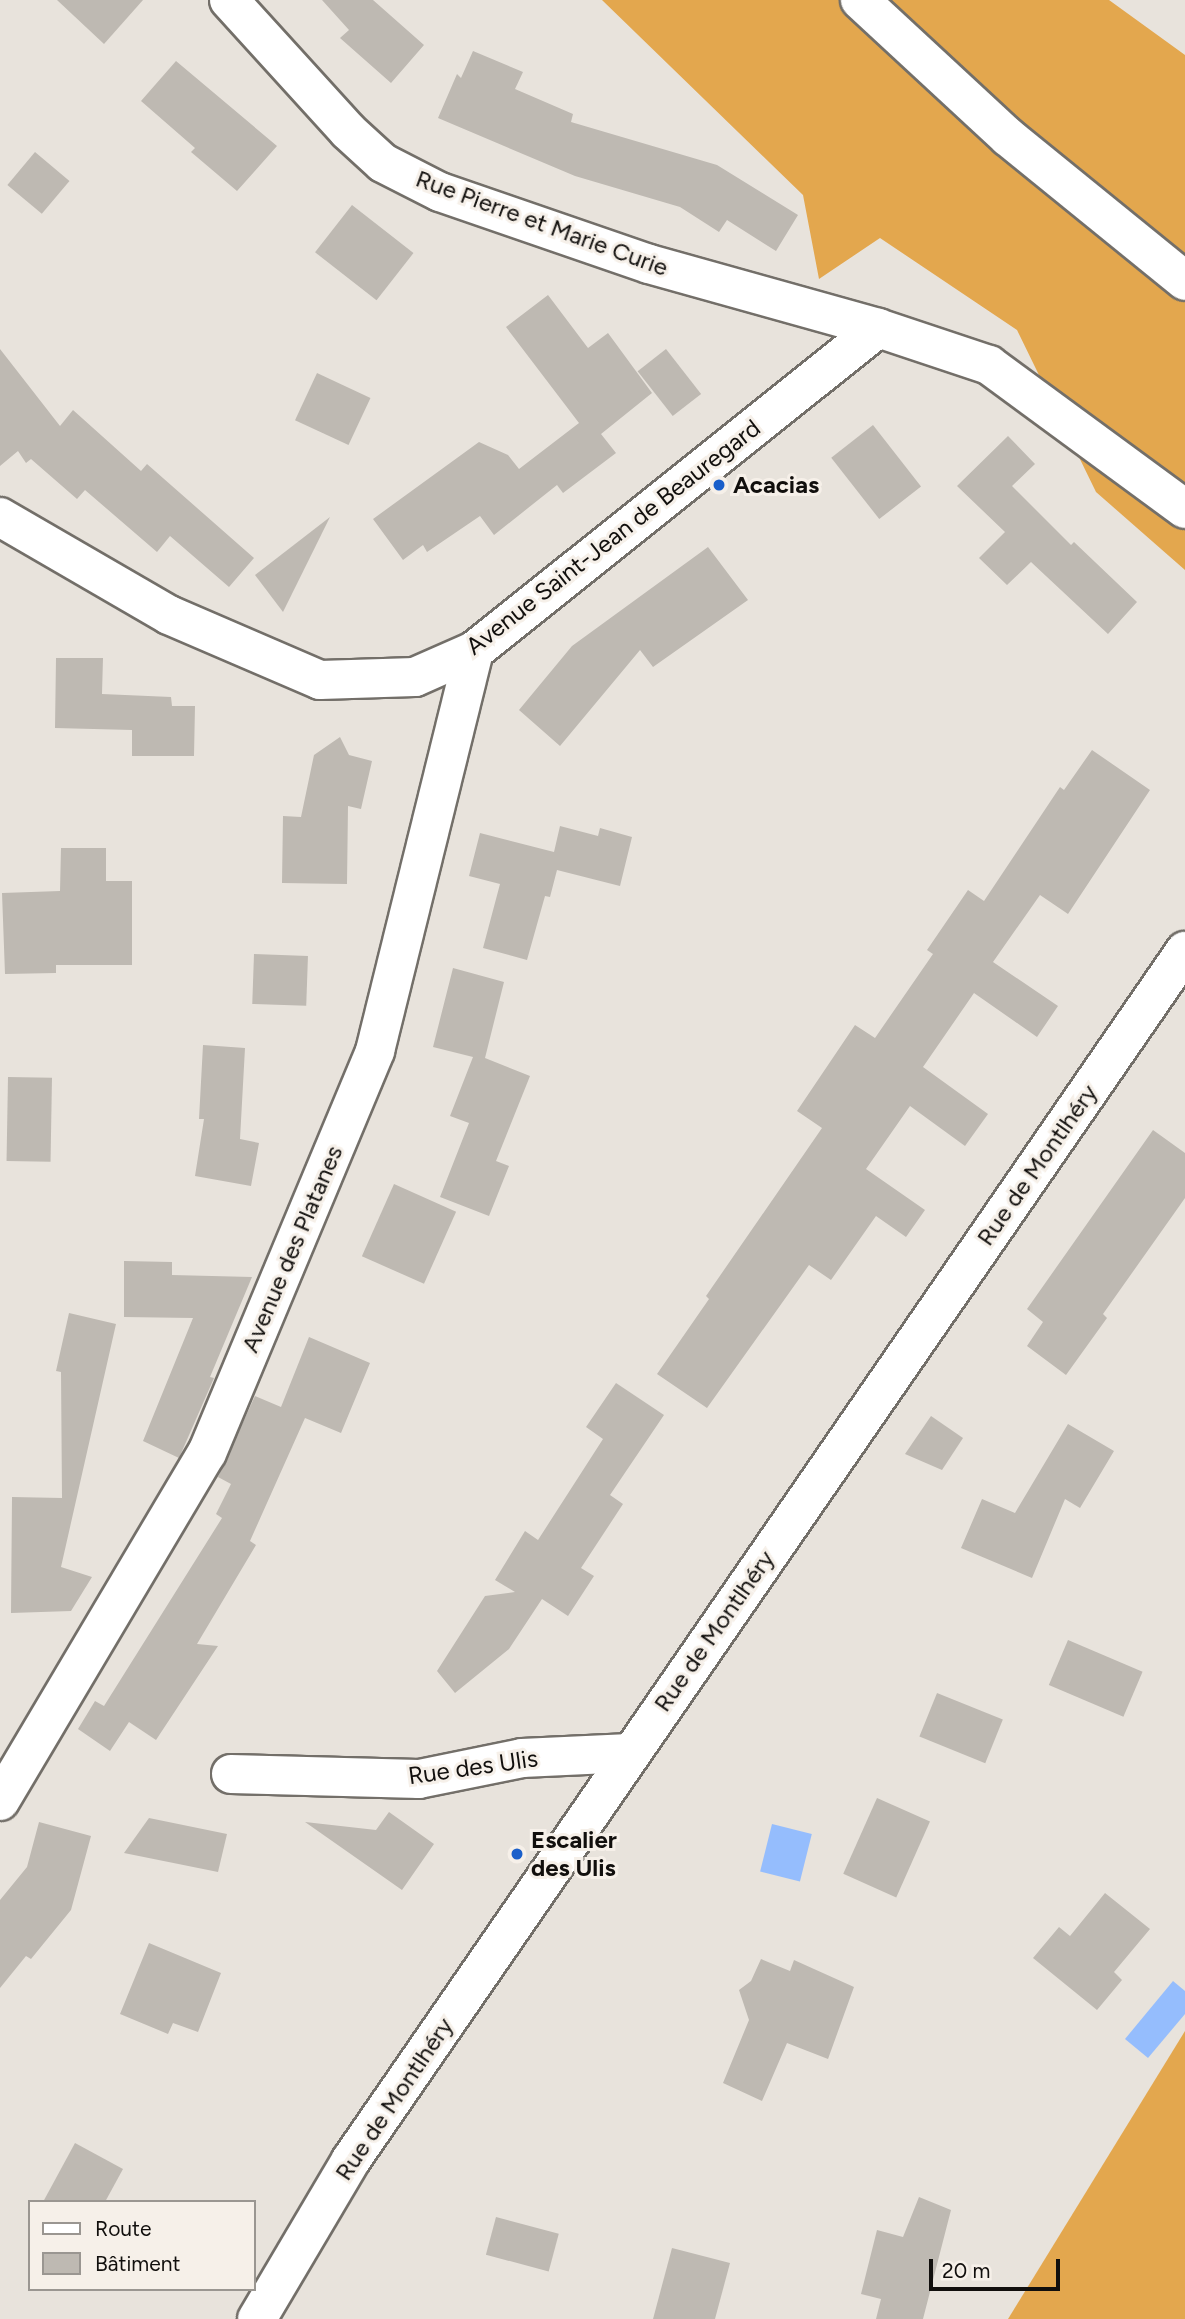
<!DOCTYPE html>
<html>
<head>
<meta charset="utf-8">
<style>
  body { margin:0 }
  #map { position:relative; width:1185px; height:2319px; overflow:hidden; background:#e8e3dc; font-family:Figtree,sans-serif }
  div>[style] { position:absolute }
  .forest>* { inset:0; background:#e3a74e }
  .water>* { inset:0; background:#95bdfd; transform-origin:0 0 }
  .building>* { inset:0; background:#beb9b2; transform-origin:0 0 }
  .roads { filter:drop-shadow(2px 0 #736f69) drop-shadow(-2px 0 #736f69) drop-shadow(0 2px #736f69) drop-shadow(0 -2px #736f69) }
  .minor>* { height:38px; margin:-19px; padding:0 19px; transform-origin:19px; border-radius:19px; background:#fff }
  .major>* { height:38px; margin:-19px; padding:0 19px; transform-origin:19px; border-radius:19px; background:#fff }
  .dots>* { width:19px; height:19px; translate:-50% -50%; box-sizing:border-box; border:4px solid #f6f0e9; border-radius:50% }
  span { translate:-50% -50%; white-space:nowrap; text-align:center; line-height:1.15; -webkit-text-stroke:6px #f6f0e9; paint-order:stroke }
  .street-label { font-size:24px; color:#110f0d }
  .poi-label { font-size:24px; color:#110f0d; font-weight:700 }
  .left { translate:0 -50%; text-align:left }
  .legend { position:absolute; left:28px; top:2200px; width:228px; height:91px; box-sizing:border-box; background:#f6f0e9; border:2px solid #9a9691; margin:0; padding:9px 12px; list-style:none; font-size:21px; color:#110f0d }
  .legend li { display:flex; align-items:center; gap:14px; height:35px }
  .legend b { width:35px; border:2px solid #9a9691 }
  .scale { position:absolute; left:929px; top:2259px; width:131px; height:32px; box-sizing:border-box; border:4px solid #110f0d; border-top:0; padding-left:9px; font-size:21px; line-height:24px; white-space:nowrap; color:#110f0d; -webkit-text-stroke:5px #f6f0e9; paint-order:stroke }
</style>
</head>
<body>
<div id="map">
  <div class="forest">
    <i style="clip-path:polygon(602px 0,1109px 0,1185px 55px,1185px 570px,1096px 492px,1017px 330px,880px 238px,819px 279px,803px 195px)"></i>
    <i style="clip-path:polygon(1185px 2031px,1185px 2319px,1008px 2319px)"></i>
  </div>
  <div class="water">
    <i style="left:772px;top:1824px;width:41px;height:49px;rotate:14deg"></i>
    <i style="clip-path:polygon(1173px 1981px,1185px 1991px,1185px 2014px,1148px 2058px,1125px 2039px)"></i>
  </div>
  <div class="building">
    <i style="clip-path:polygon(57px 0,143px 0,104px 44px)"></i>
    <i style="clip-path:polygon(322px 0,373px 0,424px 45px,391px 83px,340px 38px,349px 30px)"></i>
    <i style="clip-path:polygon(473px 51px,523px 72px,515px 89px,573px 114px,571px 122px,717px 165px,798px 215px,776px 251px,727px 220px,719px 232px,680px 207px,575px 176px,438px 118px,457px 74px,461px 78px)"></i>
    <i style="clip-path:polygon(176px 61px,277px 146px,237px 191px,191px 152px,195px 148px,141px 101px)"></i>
    <i style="left:35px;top:152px;width:45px;height:43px;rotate:40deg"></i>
    <i style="left:352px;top:205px;width:78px;height:60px;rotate:38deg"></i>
    <i style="clip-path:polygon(548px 295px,588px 348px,608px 333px,652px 393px,601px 434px,616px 453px,563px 493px,557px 485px,494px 535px,480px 516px,427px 552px,423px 545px,403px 560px,373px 519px,479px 442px,508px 455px,519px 469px,579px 423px,506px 327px)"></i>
    <i style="clip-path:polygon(0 349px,60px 426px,73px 410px,141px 471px,147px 464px,254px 558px,229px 587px,170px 536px,157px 552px,85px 490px,77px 499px,31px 459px,26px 463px,18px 451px,0 466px)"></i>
    <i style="left:666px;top:349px;width:57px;height:36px;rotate:52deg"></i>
    <i style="left:317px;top:373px;width:59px;height:52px;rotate:25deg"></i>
    <i style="left:873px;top:425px;width:78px;height:53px;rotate:52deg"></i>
    <i style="clip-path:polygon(1008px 436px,1035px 464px,1012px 486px,1071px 545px,1074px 542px,1137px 602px,1108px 634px,1031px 562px,1007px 585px,979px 558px,1005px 532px,957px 486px)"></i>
    <i style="clip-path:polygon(330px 517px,283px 612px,255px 575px)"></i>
    <i style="clip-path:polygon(708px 547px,748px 600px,653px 667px,640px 650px,560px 746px,519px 710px,572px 646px)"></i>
    <i style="clip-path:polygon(56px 658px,103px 658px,102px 694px,171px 697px,172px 706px,195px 706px,194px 756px,132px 756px,132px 730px,55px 728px)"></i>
    <i style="clip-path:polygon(340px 737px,349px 755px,372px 761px,361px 809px,348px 806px,347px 884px,282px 883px,283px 816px,301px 817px,314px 755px)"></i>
    <i style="clip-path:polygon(1092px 750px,1150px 790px,1068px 914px,1040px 895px,993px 962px,1058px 1006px,1037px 1037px,974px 993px,923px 1067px,988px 1114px,965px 1146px,910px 1106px,866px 1169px,925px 1210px,906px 1237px,876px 1216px,831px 1280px,809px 1265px,707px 1408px,657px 1374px,709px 1299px,706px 1296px,822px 1128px,797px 1111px,855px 1025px,875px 1038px,933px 954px,927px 950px,968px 890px,984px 901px,1060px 787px,1064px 790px)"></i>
    <i style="clip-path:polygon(560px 826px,598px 836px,600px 828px,632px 837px,620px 886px,557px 870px,550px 897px,545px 896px,527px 960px,483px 948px,500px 884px,469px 876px,480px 833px,554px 852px)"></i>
    <i style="clip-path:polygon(61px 848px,106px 848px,106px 881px,132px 881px,132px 965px,56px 965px,56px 973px,5px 974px,2px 893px,60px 891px)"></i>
    <i style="left:254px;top:954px;width:54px;height:50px;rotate:2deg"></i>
    <i style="clip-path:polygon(453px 968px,504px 982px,485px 1058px,530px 1076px,496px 1161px,509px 1166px,489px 1216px,440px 1197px,469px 1123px,450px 1116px,473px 1057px,433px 1047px)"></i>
    <i style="clip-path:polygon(203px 1045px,245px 1048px,240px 1139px,259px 1143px,251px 1186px,195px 1176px,204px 1119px,199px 1119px)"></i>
    <i style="left:8px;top:1077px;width:44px;height:84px;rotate:1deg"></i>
    <i style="clip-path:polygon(1153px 1130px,1185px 1153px,1185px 1198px,1103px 1314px,1107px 1318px,1066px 1375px,1027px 1346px,1043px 1322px,1027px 1309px)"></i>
    <i style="left:394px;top:1184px;width:68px;height:79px;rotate:24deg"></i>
    <i style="clip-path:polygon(124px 1261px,172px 1262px,172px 1275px,252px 1277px,210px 1377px,214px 1378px,179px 1458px,143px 1441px,193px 1318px,124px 1317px)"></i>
    <i style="clip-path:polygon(69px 1313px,116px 1324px,61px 1567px,92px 1577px,71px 1611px,11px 1613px,12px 1497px,62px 1498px,61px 1372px,56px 1371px)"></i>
    <i style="clip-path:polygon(309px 1337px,370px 1363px,341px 1433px,305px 1418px,250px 1541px,256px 1545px,197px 1644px,218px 1646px,156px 1740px,129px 1722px,110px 1751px,78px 1729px,95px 1701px,104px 1706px,222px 1518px,216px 1514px,231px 1484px,218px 1477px,255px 1396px,281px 1407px)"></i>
    <i style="clip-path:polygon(616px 1383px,664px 1415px,610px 1495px,623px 1504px,581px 1568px,594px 1576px,568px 1616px,542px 1599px,509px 1649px,455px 1693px,437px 1671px,485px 1596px,515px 1592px,495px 1580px,525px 1531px,538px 1540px,603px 1439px,586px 1427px)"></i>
    <i style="clip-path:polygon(931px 1416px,963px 1438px,942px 1470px,905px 1454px)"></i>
    <i style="clip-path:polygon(1068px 1424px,1114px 1451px,1080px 1508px,1065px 1499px,1032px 1578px,961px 1548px,982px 1499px,1015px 1513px)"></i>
    <i style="left:1068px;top:1640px;width:81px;height:49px;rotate:23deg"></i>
    <i style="left:937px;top:1693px;width:71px;height:47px;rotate:22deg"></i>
    <i style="left:877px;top:1798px;width:58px;height:83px;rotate:24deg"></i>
    <i style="clip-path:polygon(389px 1812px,434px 1844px,402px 1890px,305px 1822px,376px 1830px)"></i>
    <i style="clip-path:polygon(149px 1818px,227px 1834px,218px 1872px,124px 1853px)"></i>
    <i style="clip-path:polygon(39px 1822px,91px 1836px,71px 1910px,31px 1959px,26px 1956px,0 1988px,0 1900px,27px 1867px)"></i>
    <i style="clip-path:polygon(1105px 1893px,1150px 1929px,1114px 1972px,1122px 1980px,1097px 2010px,1033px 1958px,1059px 1927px,1070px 1936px)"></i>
    <i style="clip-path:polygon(149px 1943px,221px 1973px,198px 2032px,173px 2023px,168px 2034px,120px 2014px)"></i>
    <i style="clip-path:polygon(761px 1959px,790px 1971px,794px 1960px,854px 1987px,828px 2059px,787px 2043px,762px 2101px,723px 2083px,749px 2020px,739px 1990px,751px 1981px)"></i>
    <i style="clip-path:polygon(75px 2143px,123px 2169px,105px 2202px,43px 2202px)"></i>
    <i style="clip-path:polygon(919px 2197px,951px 2210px,923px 2319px,876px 2319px,881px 2299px,861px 2294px,877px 2230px,903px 2237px)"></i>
    <i style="left:496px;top:2217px;width:65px;height:39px;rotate:15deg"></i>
    <i style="clip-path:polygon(672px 2248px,730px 2263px,715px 2319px,653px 2319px)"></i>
  </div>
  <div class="roads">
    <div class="minor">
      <i style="left:229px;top:0;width:177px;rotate:47.7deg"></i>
      <i style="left:348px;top:131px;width:47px;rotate:42.4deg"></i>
      <i style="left:383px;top:163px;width:64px;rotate:27deg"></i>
      <i style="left:440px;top:192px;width:221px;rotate:19deg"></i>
      <i style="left:649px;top:264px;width:238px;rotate:15.6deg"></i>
      <i style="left:878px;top:328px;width:117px;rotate:18.4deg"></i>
      <i style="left:989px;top:365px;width:243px;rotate:36.3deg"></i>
      <i style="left:0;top:517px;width:195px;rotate:30.1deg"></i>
      <i style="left:169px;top:615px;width:164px;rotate:23.3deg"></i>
      <i style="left:320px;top:680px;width:95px;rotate:-1.8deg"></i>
      <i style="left:415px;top:677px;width:64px;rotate:-23.8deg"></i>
      <i style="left:474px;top:651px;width:517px;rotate:-38.64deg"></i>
      <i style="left:231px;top:1774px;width:188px;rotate:1.5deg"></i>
      <i style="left:419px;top:1779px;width:105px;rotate:-11.5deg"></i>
      <i style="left:522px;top:1758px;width:108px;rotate:-2.7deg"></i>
      <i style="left:0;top:1801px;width:405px;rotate:-59.3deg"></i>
      <i style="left:207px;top:1453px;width:436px;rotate:-67.3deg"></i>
      <i style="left:375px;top:1051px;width:412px;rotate:-76.1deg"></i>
    </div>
    <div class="major">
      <i style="left:860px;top:0;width:202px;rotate:42.8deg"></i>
      <i style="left:1008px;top:137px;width:228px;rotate:39.1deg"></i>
      <i style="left:257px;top:2319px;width:185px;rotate:-59.4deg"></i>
      <i style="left:351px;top:2160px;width:1469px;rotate:-55.4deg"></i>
    </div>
  </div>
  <div class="dots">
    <i style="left:719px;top:485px;background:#1a5fca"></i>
    <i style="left:517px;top:1854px;background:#1a5fca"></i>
  </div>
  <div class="street-label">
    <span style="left:542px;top:223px;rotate:20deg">Rue Pierre et Marie Curie</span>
    <span style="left:613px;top:537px;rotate:-38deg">Avenue Saint-Jean de Beauregard</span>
    <span style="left:1037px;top:1165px;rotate:-55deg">Rue de Montlhéry</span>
    <span style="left:292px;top:1249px;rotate:-67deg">Avenue des Platanes</span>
    <span style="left:714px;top:1631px;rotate:-55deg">Rue de Montlhéry</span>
    <span style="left:473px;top:1767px;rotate:-8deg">Rue des Ulis</span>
    <span style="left:394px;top:2099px;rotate:-56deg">Rue de Montlhéry</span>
  </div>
  <div class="poi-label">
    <span class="left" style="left:733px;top:485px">Acacias</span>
    <span class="left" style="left:531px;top:1854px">Escalier<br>des Ulis</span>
  </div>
  <ul class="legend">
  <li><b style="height:9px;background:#fff"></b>Route</li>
  <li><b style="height:19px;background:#beb9b2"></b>Bâtiment</li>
  </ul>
  <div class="scale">20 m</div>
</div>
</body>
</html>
